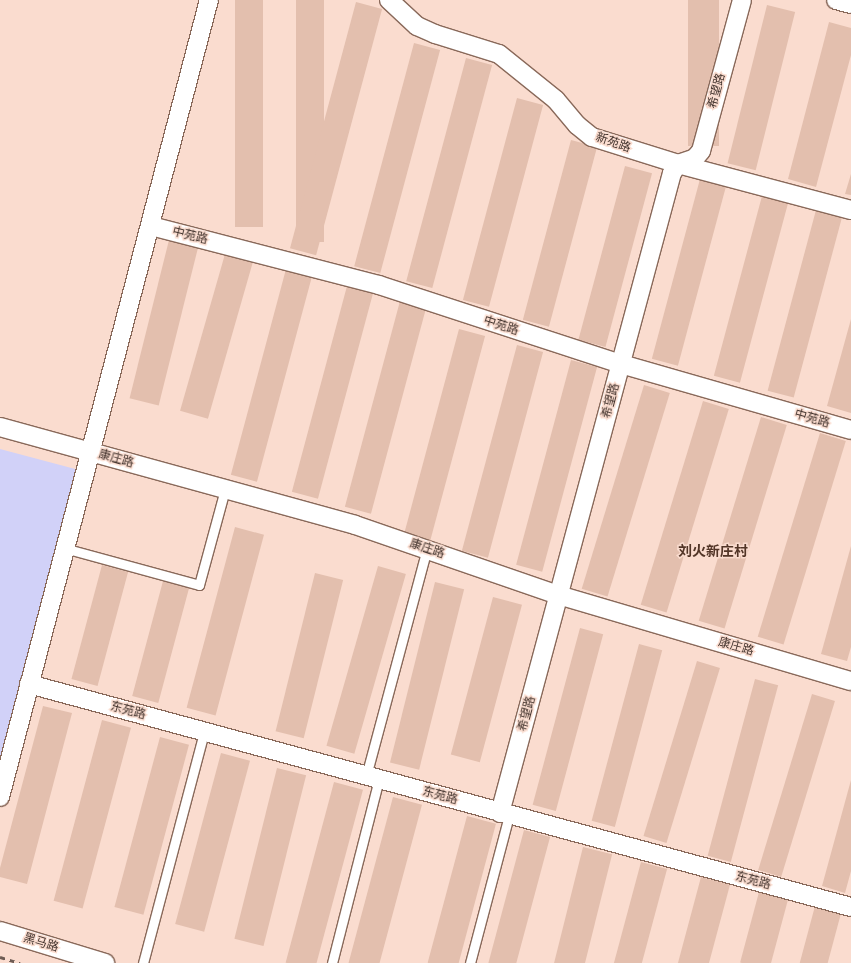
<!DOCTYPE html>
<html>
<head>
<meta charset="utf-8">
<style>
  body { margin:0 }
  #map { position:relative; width:851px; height:963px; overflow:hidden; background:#fadccf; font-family:Karla,"Noto Sans SC",sans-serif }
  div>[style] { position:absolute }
  .green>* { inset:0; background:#d1d1f8 }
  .building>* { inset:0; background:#e3bfae; transform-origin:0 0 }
  .roads { filter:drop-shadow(1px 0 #89695a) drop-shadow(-1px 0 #89695a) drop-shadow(0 1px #89695a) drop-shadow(0 -1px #89695a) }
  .service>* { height:9px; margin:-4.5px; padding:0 4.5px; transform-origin:4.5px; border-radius:4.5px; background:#fff }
  .minor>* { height:18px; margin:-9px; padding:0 9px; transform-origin:9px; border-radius:9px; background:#fff }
  .rail>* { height:3px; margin-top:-1.5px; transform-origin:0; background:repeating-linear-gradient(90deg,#6e5c54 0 5px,transparent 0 10px) }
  span { translate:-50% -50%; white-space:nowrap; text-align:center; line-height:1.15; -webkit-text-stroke:3px #fadccf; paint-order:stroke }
  .street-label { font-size:12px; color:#43342e }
  .quarter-label { font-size:14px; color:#523527; font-weight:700 }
</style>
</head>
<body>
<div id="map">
  <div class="green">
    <i style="clip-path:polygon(0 449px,79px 470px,0 770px)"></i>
  </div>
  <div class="building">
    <i style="left:235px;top:0;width:28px;height:227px"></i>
    <i style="left:296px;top:0;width:28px;height:242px"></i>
    <i style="left:688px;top:0;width:31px;height:146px"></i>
    <i style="left:356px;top:2px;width:27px;height:255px;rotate:15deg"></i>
    <i style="left:767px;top:5px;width:29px;height:163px;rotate:14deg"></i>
    <i style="clip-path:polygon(829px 22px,851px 28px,851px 55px,816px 187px,788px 179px)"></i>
    <i style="left:414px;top:43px;width:27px;height:231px;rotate:15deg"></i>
    <i style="left:466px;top:58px;width:27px;height:231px;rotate:15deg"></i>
    <i style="left:517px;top:98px;width:27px;height:209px;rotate:15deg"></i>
    <i style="left:571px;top:140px;width:27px;height:186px;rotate:15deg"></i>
    <i style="left:625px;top:166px;width:28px;height:180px;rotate:15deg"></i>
    <i style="clip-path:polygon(851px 174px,851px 195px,845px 194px)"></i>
    <i style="left:700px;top:179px;width:27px;height:186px;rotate:15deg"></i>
    <i style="left:762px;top:196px;width:27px;height:186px;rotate:15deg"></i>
    <i style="left:816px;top:210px;width:27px;height:187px;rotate:15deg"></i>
    <i style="left:169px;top:240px;width:30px;height:163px;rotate:14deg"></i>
    <i style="left:225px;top:254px;width:29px;height:163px;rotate:16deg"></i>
    <i style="left:286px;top:269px;width:27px;height:213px;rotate:15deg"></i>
    <i style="left:347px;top:286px;width:27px;height:213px;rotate:15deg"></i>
    <i style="left:400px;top:301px;width:27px;height:213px;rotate:15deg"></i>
    <i style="clip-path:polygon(851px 319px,851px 413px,827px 406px)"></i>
    <i style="left:459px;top:329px;width:27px;height:213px;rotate:15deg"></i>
    <i style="left:517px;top:345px;width:27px;height:213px;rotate:15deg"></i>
    <i style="left:571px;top:360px;width:27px;height:212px;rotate:15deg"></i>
    <i style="left:644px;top:385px;width:27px;height:213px;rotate:17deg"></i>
    <i style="left:703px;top:401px;width:27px;height:213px;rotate:17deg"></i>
    <i style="left:761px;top:417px;width:27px;height:213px;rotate:17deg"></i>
    <i style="left:820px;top:433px;width:27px;height:213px;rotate:17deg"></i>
    <i style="left:235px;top:527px;width:30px;height:187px;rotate:15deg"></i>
    <i style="clip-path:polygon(851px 546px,851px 647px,847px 661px,821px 654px)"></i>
    <i style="left:102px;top:565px;width:27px;height:118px;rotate:15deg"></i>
    <i style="left:378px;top:566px;width:29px;height:187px;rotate:16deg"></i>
    <i style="left:315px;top:573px;width:29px;height:163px;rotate:14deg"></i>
    <i style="left:163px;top:581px;width:27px;height:119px;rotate:15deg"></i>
    <i style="left:435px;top:582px;width:30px;height:186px;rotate:14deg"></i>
    <i style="left:493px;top:597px;width:30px;height:163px;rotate:15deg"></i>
    <i style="left:580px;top:628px;width:24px;height:183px;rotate:15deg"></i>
    <i style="left:639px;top:644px;width:24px;height:183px;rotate:15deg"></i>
    <i style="left:697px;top:661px;width:24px;height:183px;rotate:17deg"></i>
    <i style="left:755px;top:679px;width:24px;height:183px;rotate:15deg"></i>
    <i style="left:812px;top:694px;width:24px;height:184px;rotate:17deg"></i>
    <i style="clip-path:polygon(43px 706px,72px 713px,27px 884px,0 877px,0 868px)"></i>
    <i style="left:102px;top:720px;width:30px;height:187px;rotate:15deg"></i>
    <i style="left:160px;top:737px;width:30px;height:176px;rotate:15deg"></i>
    <i style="left:221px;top:753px;width:30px;height:177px;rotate:15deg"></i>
    <i style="left:277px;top:768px;width:30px;height:176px;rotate:14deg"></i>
    <i style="clip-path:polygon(851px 780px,851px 871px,845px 893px,822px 886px)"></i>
    <i style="left:334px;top:782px;width:30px;height:187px;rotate:15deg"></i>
    <i style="left:393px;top:797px;width:30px;height:172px;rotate:15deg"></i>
    <i style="left:467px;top:816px;width:30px;height:152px;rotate:15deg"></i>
    <i style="left:524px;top:830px;width:27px;height:138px;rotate:15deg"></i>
    <i style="left:583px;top:847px;width:30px;height:120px;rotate:14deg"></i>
    <i style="left:641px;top:862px;width:27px;height:105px;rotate:15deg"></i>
    <i style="left:701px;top:877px;width:30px;height:89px;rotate:15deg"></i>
    <i style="left:759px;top:892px;width:30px;height:73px;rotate:15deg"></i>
    <i style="left:815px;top:906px;width:27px;height:59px;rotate:15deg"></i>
  </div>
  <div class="roads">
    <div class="service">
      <i style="left:64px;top:548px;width:140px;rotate:15.3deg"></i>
      <i style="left:199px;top:585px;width:99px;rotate:-74.8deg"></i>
      <i style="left:366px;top:776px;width:235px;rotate:-75deg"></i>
      <i style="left:143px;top:963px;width:239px;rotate:-75.2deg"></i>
      <i style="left:332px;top:963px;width:190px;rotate:-75.7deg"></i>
      <i style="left:470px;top:963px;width:153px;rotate:-75.2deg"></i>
    </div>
    <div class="minor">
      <i style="left:389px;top:0;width:38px;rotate:43deg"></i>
      <i style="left:417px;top:26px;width:20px;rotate:24deg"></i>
      <i style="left:435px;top:34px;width:67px;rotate:17.4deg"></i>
      <i style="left:499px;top:54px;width:73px;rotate:38.9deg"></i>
      <i style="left:556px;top:100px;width:33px;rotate:50deg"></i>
      <i style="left:577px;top:125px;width:19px;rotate:39deg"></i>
      <i style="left:592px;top:137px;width:90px;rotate:17.4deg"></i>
      <i style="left:678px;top:164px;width:179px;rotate:14.9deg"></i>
      <i style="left:836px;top:0;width:16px;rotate:15deg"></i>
      <i style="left:151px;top:226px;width:236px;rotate:14.5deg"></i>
      <i style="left:379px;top:285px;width:255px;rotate:18.1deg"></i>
      <i style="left:621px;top:364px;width:239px;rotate:16deg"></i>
      <i style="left:0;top:427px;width:368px;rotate:15.4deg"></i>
      <i style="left:355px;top:525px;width:215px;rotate:19deg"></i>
      <i style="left:558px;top:595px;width:305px;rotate:16.4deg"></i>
      <i style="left:29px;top:684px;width:852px;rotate:15.18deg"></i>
      <i style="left:0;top:797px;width:824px;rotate:-75.31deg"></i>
      <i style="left:500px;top:813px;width:663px;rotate:-74.96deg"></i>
      <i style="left:672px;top:173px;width:11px;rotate:-56deg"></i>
      <i style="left:678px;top:164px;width:18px;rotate:-19deg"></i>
      <i style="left:695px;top:158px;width:9px;rotate:-49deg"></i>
      <i style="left:701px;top:151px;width:156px;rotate:-74.8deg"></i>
      <i style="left:0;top:931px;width:110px;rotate:16.9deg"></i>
    </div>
  </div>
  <div class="rail">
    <i style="left:0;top:957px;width:21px;rotate:17deg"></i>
  </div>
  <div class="street-label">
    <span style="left:717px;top:91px;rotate:-75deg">希望路</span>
    <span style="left:613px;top:143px;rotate:19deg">新苑路</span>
    <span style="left:190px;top:236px;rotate:14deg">中苑路</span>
    <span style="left:501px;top:326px;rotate:18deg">中苑路</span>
    <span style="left:611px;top:401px;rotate:-75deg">希望路</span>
    <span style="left:812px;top:419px;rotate:16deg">中苑路</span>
    <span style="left:116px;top:459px;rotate:16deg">康庄路</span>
    <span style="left:427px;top:549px;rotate:19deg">康庄路</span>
    <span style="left:736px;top:647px;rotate:16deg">康庄路</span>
    <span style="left:128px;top:711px;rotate:15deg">东苑路</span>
    <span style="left:527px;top:714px;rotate:-75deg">希望路</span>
    <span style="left:440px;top:796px;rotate:15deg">东苑路</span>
    <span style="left:753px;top:881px;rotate:15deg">东苑路</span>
    <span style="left:41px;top:943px;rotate:17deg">黑马路</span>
  </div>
  <div class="quarter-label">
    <span style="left:713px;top:552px">刘火新庄村</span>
  </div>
</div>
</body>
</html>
